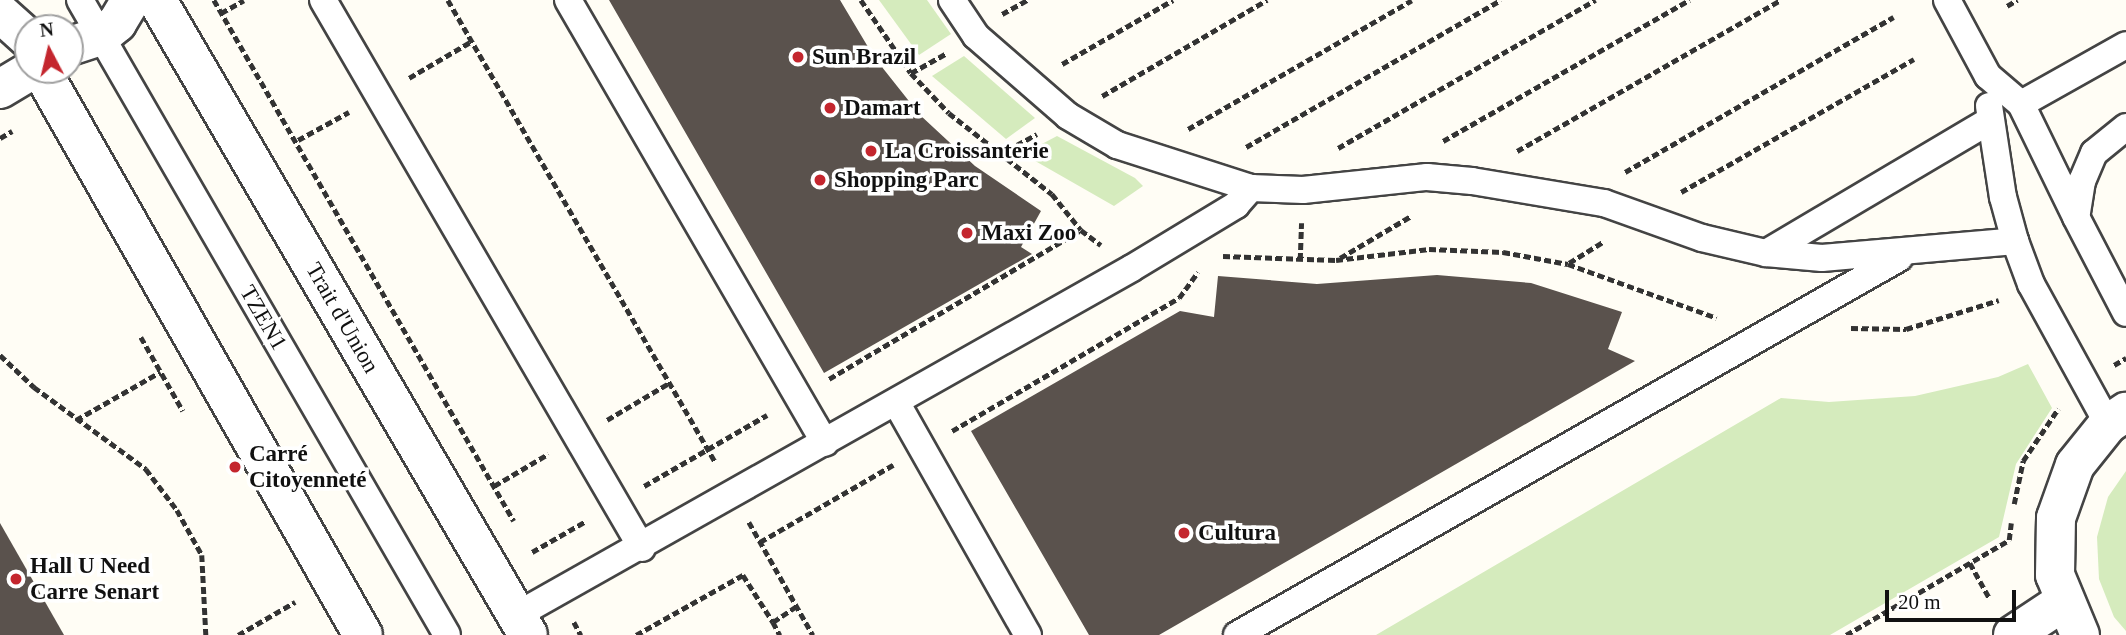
<!DOCTYPE html>
<html>
<head>
<meta charset="utf-8">
<style>
  body { margin:0 }
  #map { position:relative; width:2126px; height:635px; overflow:hidden; background:#fffdf5; font-family:Georgia,serif }
  div>[style] { position:absolute }
  .green>* { inset:0; background:#d5ebbd }
  .building>* { inset:0; background:#5a524d }
  .path>* { height:4.5px; margin-top:-2.25px; transform-origin:0; background:repeating-linear-gradient(90deg,#333 0 7px,transparent 0 10.5px) }
  .roads { filter:drop-shadow(2px 0 #444) drop-shadow(-2px 0 #444) drop-shadow(0 2px #444) drop-shadow(0 -2px #444) }
  .service>* { height:26px; margin:-13px; padding:0 13px; transform-origin:13px; border-radius:13px; background:#fff }
  .minor>* { height:38px; margin:-19px; padding:0 19px; transform-origin:19px; border-radius:19px; background:#fff }
  .tertiary>* { height:38px; margin:-19px; padding:0 19px; transform-origin:19px; border-radius:19px; background:#fff }
  .dots>* { width:19px; height:19px; translate:-50% -50%; box-sizing:border-box; border:4px solid #fff; border-radius:50% }
  span { translate:-50% -50%; white-space:nowrap; text-align:center; line-height:1.15; -webkit-text-stroke:7px #fff; paint-order:stroke }
  .poi-label { font-size:23px; color:#111; font-weight:700 }
  .left { translate:0 -50%; text-align:left }
  .street-label { font-size:23px; color:#111 }
  .north { position:absolute; left:14px; top:14px; width:70px; height:70px; box-sizing:border-box; background:#fff; border:2px solid #a0a0a0; border-radius:50%; rotate:353deg; font-size:19px; font-weight:700; line-height:28px; text-align:center; color:#111 }
  .north::after { content:''; display:block; margin:auto; width:24px; height:32px; background:#c4262e; clip-path:polygon(50% 0,100% 100%,50% 72%,0 100%) }
  .scale { position:absolute; left:1885px; top:590px; width:131px; height:32px; box-sizing:border-box; border:4px solid #111; border-top:0; padding-left:9px; font-size:21px; line-height:24px; white-space:nowrap; color:#111; -webkit-text-stroke:5px #fff; paint-order:stroke }
</style>
</head>
<body>
<div id="map">
  <div class="green">
    <i style="clip-path:polygon(879px 0,927px 0,951px 34px,919px 55px)"></i>
    <i style="clip-path:polygon(964px 56px,1035px 118px,1006px 139px,932px 76px)"></i>
    <i style="clip-path:polygon(1057px 136px,1135px 178px,1143px 186px,1114px 206px,1023px 154px)"></i>
    <i style="clip-path:polygon(2028px 364px,2052px 408px,2016px 464px,1999px 537px,1830px 635px,1376px 635px,1781px 398px,1829px 402px,1915px 396px,1998px 377px)"></i>
    <i style="clip-path:polygon(2126px 471px,2126px 631px,2114px 617px,2099px 579px,2097px 537px,2108px 497px)"></i>
  </div>
  <div class="building">
    <i style="clip-path:polygon(609px 0,840px 0,874px 57px,920px 115px,975px 166px,1041px 211px,1021px 247px,1032px 254px,824px 373px)"></i>
    <i style="clip-path:polygon(1437px 275px,1531px 283px,1622px 312px,1608px 349px,1635px 361px,1159px 635px,1089px 635px,971px 431px,1180px 311px,1214px 317px,1218px 276px,1317px 284px)"></i>
    <i style="clip-path:polygon(0 523px,64px 635px,0 635px)"></i>
  </div>
  <div class="path">
    <i style="left:214px;top:0;width:601px;rotate:60.07deg"></i>
    <i style="left:448px;top:0;width:535px;rotate:59.94deg"></i>
    <i style="left:861px;top:0;width:88px;rotate:55.6deg"></i>
    <i style="left:911px;top:73px;width:55px;rotate:46.5deg"></i>
    <i style="left:949px;top:113px;width:131px;rotate:38.2deg"></i>
    <i style="left:1052px;top:194px;width:46px;rotate:51.1deg"></i>
    <i style="left:1081px;top:230px;width:25px;rotate:37deg"></i>
    <i style="left:2007px;top:6px;width:12px;rotate:-31deg"></i>
    <i style="left:221px;top:13px;width:26px;rotate:-29deg"></i>
    <i style="left:1002px;top:14px;width:29px;rotate:-29deg"></i>
    <i style="left:1062px;top:64px;width:128px;rotate:-30deg"></i>
    <i style="left:911px;top:73px;width:41px;rotate:-29.1deg"></i>
    <i style="left:409px;top:78px;width:73px;rotate:-30.4deg"></i>
    <i style="left:1102px;top:96px;width:191px;rotate:-30.2deg"></i>
    <i style="left:1188px;top:129px;width:258px;rotate:-29.9deg"></i>
    <i style="left:0;top:138px;width:14px;rotate:-30deg"></i>
    <i style="left:298px;top:140px;width:58px;rotate:-28.8deg"></i>
    <i style="left:1443px;top:141px;width:284px;rotate:-29.8deg"></i>
    <i style="left:1246px;top:147px;width:294px;rotate:-30deg"></i>
    <i style="left:1338px;top:148px;width:297px;rotate:-29.9deg"></i>
    <i style="left:1517px;top:151px;width:304px;rotate:-29.8deg"></i>
    <i style="left:998px;top:155px;width:44px;rotate:-28.3deg"></i>
    <i style="left:1625px;top:172px;width:310px;rotate:-30deg"></i>
    <i style="left:1681px;top:192px;width:268px;rotate:-29.7deg"></i>
    <i style="left:1223px;top:256px;width:113px;rotate:2deg"></i>
    <i style="left:1336px;top:260px;width:94px;rotate:-6.7deg"></i>
    <i style="left:1429px;top:249px;width:74px;rotate:2.3deg"></i>
    <i style="left:1503px;top:252px;width:66px;rotate:10.5deg"></i>
    <i style="left:1568px;top:264px;width:158px;rotate:19.9deg"></i>
    <i style="left:1340px;top:258px;width:82px;rotate:-30.6deg"></i>
    <i style="left:1300px;top:260px;width:37px;rotate:-88deg"></i>
    <i style="left:1569px;top:263px;width:40px;rotate:-32deg"></i>
    <i style="left:1851px;top:328px;width:55px;rotate:1deg"></i>
    <i style="left:1906px;top:329px;width:97px;rotate:-17.3deg"></i>
    <i style="left:141px;top:337px;width:85px;rotate:60.4deg"></i>
    <i style="left:0;top:355px;width:47px;rotate:43.3deg"></i>
    <i style="left:34px;top:387px;width:139px;rotate:36.2deg"></i>
    <i style="left:146px;top:469px;width:51px;rotate:52.9deg"></i>
    <i style="left:177px;top:510px;width:51px;rotate:60.9deg"></i>
    <i style="left:202px;top:555px;width:80px;rotate:87.1deg"></i>
    <i style="left:2114px;top:365px;width:14px;rotate:-30deg"></i>
    <i style="left:829px;top:379px;width:293px;rotate:-30.6deg"></i>
    <i style="left:76px;top:420px;width:97px;rotate:-29.7deg"></i>
    <i style="left:607px;top:420px;width:72px;rotate:-30.8deg"></i>
    <i style="left:952px;top:431px;width:263px;rotate:-30.4deg"></i>
    <i style="left:1179px;top:298px;width:32px;rotate:-54deg"></i>
    <i style="left:494px;top:486px;width:63px;rotate:-30.7deg"></i>
    <i style="left:644px;top:486px;width:142px;rotate:-30deg"></i>
    <i style="left:2014px;top:504px;width:44px;rotate:-78.2deg"></i>
    <i style="left:2023px;top:461px;width:63px;rotate:-56.1deg"></i>
    <i style="left:749px;top:522px;width:130px;rotate:60.5deg"></i>
    <i style="left:760px;top:542px;width:154px;rotate:-30.1deg"></i>
    <i style="left:532px;top:552px;width:62px;rotate:-29.9deg"></i>
    <i style="left:1970px;top:563px;width:41px;rotate:60.9deg"></i>
    <i style="left:574px;top:622px;width:15px;rotate:62deg"></i>
    <i style="left:773px;top:622px;width:15px;rotate:62deg"></i>
    <i style="left:238px;top:635px;width:66px;rotate:-30.1deg"></i>
    <i style="left:636px;top:635px;width:123px;rotate:-29.3deg"></i>
    <i style="left:743px;top:575px;width:56px;rotate:57.4deg"></i>
    <i style="left:773px;top:622px;width:29px;rotate:-34deg"></i>
    <i style="left:1846px;top:635px;width:189px;rotate:-30.2deg"></i>
    <i style="left:2009px;top:540px;width:17px;rotate:-83deg"></i>
  </div>
  <div class="roads">
    <div class="service">
      <i style="left:80px;top:0;width:733px;rotate:59.97deg"></i>
      <i style="left:323px;top:0;width:634px;rotate:59.8deg"></i>
      <i style="left:568px;top:0;width:512px;rotate:59.88deg"></i>
      <i style="left:952px;top:0;width:43px;rotate:56.3deg"></i>
      <i style="left:976px;top:36px;width:122px;rotate:41deg"></i>
      <i style="left:1068px;top:116px;width:57px;rotate:30.6deg"></i>
      <i style="left:1117px;top:145px;width:141px;rotate:17.8deg"></i>
      <i style="left:1251px;top:188px;width:52px;rotate:2.2deg"></i>
      <i style="left:1303px;top:190px;width:125px;rotate:-6deg"></i>
      <i style="left:1427px;top:177px;width:45px;rotate:5.1deg"></i>
      <i style="left:1472px;top:181px;width:134px;rotate:9.5deg"></i>
      <i style="left:1604px;top:203px;width:104px;rotate:19.7deg"></i>
      <i style="left:1702px;top:238px;width:66px;rotate:13.2deg"></i>
      <i style="left:1766px;top:253px;width:56px;rotate:5.1deg"></i>
      <i style="left:1822px;top:258px;width:194px;rotate:-5deg"></i>
      <i style="left:2015px;top:241px;width:46px;rotate:69.6deg"></i>
      <i style="left:2031px;top:284px;width:160px;rotate:61.2deg"></i>
      <i style="left:1947px;top:0;width:86px;rotate:61.7deg"></i>
      <i style="left:1988px;top:76px;width:43px;rotate:40.3deg"></i>
      <i style="left:2021px;top:104px;width:126px;rotate:64deg"></i>
      <i style="left:2021px;top:104px;width:120px;rotate:-29.3deg"></i>
      <i style="left:1989px;top:106px;width:92px;rotate:81.3deg"></i>
      <i style="left:2003px;top:197px;width:46px;rotate:74.7deg"></i>
      <i style="left:2126px;top:127px;width:41px;rotate:140.9deg"></i>
      <i style="left:2094px;top:153px;width:30px;rotate:113deg"></i>
      <i style="left:2082px;top:181px;width:36px;rotate:99deg"></i>
      <i style="left:2076px;top:217px;width:108px;rotate:62.5deg"></i>
      <i style="left:1766px;top:253px;width:259px;rotate:-30.6deg"></i>
      <i style="left:896px;top:402px;width:268px;rotate:60.5deg"></i>
      <i style="left:517px;top:615px;width:706px;rotate:-29.43deg"></i>
      <i style="left:1132px;top:268px;width:122px;rotate:-31.2deg"></i>
      <i style="left:1236px;top:205px;width:23px;rotate:-49deg"></i>
      <i style="left:1237px;top:635px;width:762px;rotate:-29.66deg"></i>
    </div>
    <div class="minor">
      <i style="left:0;top:89px;width:37px;rotate:-31deg"></i>
    </div>
    <div class="tertiary">
      <i style="left:157px;top:0;width:735px;rotate:59.7deg"></i>
      <i style="left:0;top:13px;width:38px;rotate:42deg"></i>
      <i style="left:70px;top:46px;width:33px;rotate:-18deg"></i>
      <i style="left:101px;top:36px;width:21px;rotate:-39deg"></i>
      <i style="left:117px;top:23px;width:27px;rotate:-59deg"></i>
      <i style="left:41px;top:70px;width:650px;rotate:60.32deg"></i>
      <i style="left:2013px;top:635px;width:60px;rotate:-33.4deg"></i>
      <i style="left:2080px;top:635px;width:65px;rotate:-112.6deg"></i>
      <i style="left:2055px;top:575px;width:57px;rotate:-89deg"></i>
      <i style="left:2056px;top:518px;width:56px;rotate:-70.3deg"></i>
      <i style="left:2075px;top:465px;width:53px;rotate:-51.2deg"></i>
      <i style="left:2108px;top:424px;width:22px;rotate:-34deg"></i>
    </div>
  </div>
  <div class="dots">
    <i style="left:798px;top:57px;background:#c4262e"></i>
    <i style="left:830px;top:108px;background:#c4262e"></i>
    <i style="left:871px;top:151px;background:#c4262e"></i>
    <i style="left:820px;top:180px;background:#c4262e"></i>
    <i style="left:967px;top:233px;background:#c4262e"></i>
    <i style="left:235px;top:467px;background:#c4262e"></i>
    <i style="left:1184px;top:533px;background:#c4262e"></i>
    <i style="left:16px;top:579px;background:#c4262e"></i>
  </div>
  <div class="poi-label">
    <span class="left" style="left:812px;top:57px">Sun Brazil</span>
    <span class="left" style="left:844px;top:108px">Damart</span>
    <span class="left" style="left:885px;top:151px">La Croissanterie</span>
    <span class="left" style="left:834px;top:180px">Shopping Parc</span>
    <span class="left" style="left:981px;top:233px">Maxi Zoo</span>
    <span class="left" style="left:249px;top:467px">Carré<br>Citoyenneté</span>
    <span class="left" style="left:1198px;top:533px">Cultura</span>
    <span class="left" style="left:30px;top:579px">Hall U Need<br>Carre Senart</span>
  </div>
  <div class="street-label">
    <span style="left:263px;top:318px;rotate:60deg">TZEN1</span>
    <span style="left:342px;top:318px;rotate:60deg">Trait d'Union</span>
  </div>
  <div class="north">N</div>
  <div class="scale">20 m</div>
</div>
</body>
</html>
